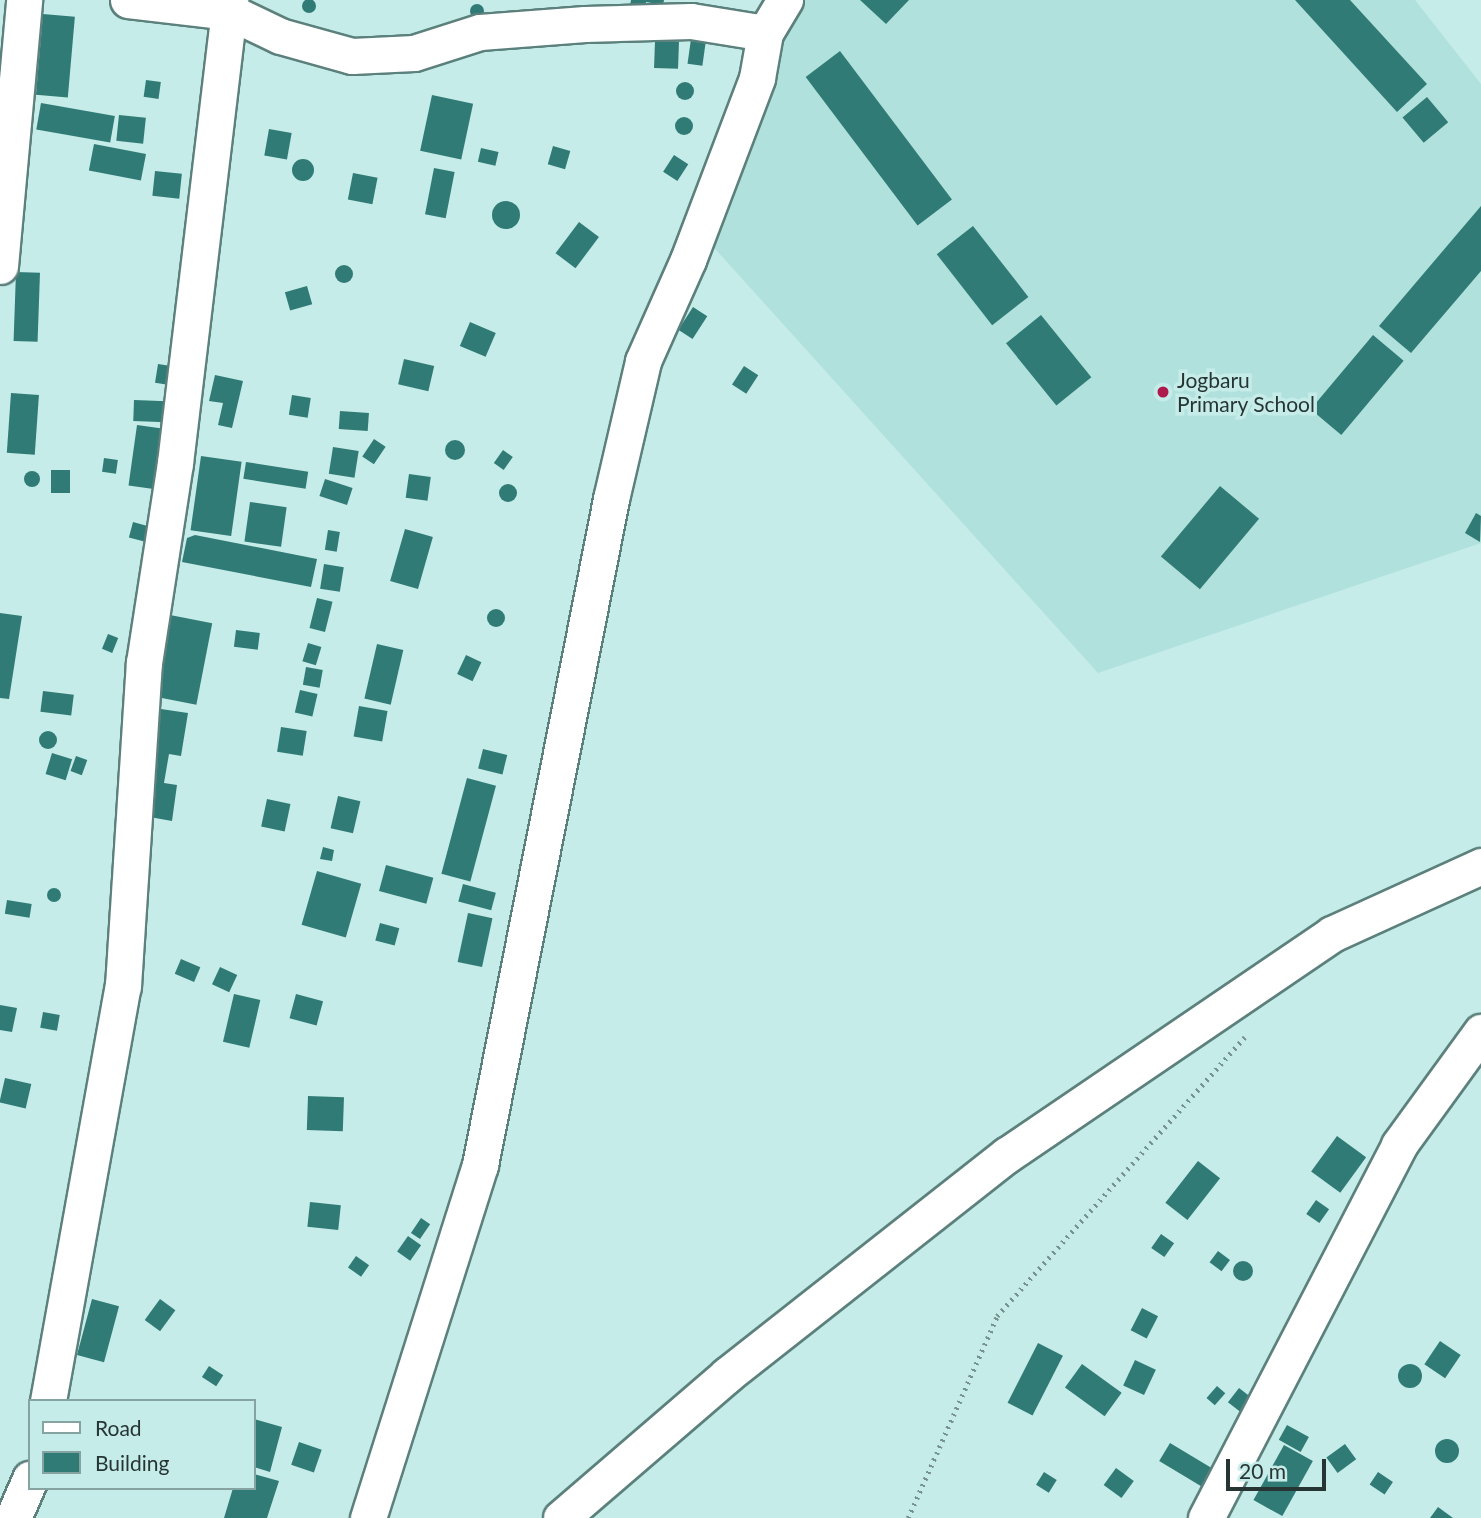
<!DOCTYPE html>
<html>
<head>
<meta charset="utf-8">
<style>
  body { margin:0 }
  #map { position:relative; width:1481px; height:1518px; overflow:hidden; background:#c5ece8; font-family:Lato,sans-serif }
  div>[style] { position:absolute }
  .built>* { inset:0; background:#b1e1dc }
  .building>* { inset:0; background:#317b76; transform-origin:0 0 }
  .round { border-radius:50% }
  .path>* { height:4.5px; margin-top:-2.25px; transform-origin:0; background:repeating-linear-gradient(90deg,#779390 0 2px,transparent 0 7px) }
  .roads { filter:drop-shadow(2px 0 #5c807c) drop-shadow(-2px 0 #5c807c) drop-shadow(0 2px #5c807c) drop-shadow(0 -2px #5c807c) }
  .minor>* { height:35px; margin:-17.5px; padding:0 17.5px; transform-origin:17.5px; border-radius:17.5px; background:#fff }
  .dots>* { width:19px; height:19px; translate:-50% -50%; box-sizing:border-box; border:4px solid #c5ece8; border-radius:50% }
  span { translate:-50% -50%; white-space:nowrap; text-align:center; line-height:1.15; -webkit-text-stroke:7px #c5ece8; paint-order:stroke }
  .poi-label { font-size:21px; color:#263534 }
  .left { translate:0 -50%; text-align:left }
  .legend { position:absolute; left:28px; top:1399px; width:228px; height:91px; box-sizing:border-box; background:#c5ece8; border:2px solid #85a3a0; margin:0; padding:9px 12px; list-style:none; font-size:21px; color:#263534 }
  .legend li { display:flex; align-items:center; gap:14px; height:35px }
  .legend b { width:35px; border:2px solid #85a3a0 }
  .scale { position:absolute; left:1226px; top:1459px; width:100px; height:32px; box-sizing:border-box; border:4px solid #263534; border-top:0; padding-left:9px; font-size:21px; line-height:24px; white-space:nowrap; color:#263534; -webkit-text-stroke:5px #c5ece8; paint-order:stroke }
</style>
</head>
<body>
<div id="map">
  <div class="built">
    <i style="clip-path:polygon(786px 0,1415px 0,1481px 84px,1481px 543px,1098px 673px,708px 241px)"></i>
  </div>
  <div class="building">
    <i class="round" style="left:302px;top:-1px;width:14px;height:14px"></i>
    <i style="clip-path:polygon(631px 0,664px 0,663px 5px,646px 2px,644px 14px,629px 11px)"></i>
    <i style="clip-path:polygon(860px 0,909px 0,886px 24px)"></i>
    <i style="clip-path:polygon(1295px 0,1350px 0,1427px 84px,1397px 112px)"></i>
    <i class="round" style="left:470px;top:4px;width:14px;height:14px"></i>
    <i style="left:43px;top:14px;width:32px;height:81px;rotate:5deg"></i>
    <i style="left:691px;top:39px;width:15px;height:25px;rotate:8deg"></i>
    <i style="left:655px;top:41px;width:24px;height:27px;rotate:2deg"></i>
    <i style="left:840px;top:51px;width:186px;height:43px;rotate:53deg"></i>
    <i style="left:146px;top:80px;width:15px;height:17px;rotate:8deg"></i>
    <i class="round" style="left:676px;top:82px;width:18px;height:18px"></i>
    <i style="left:432px;top:95px;width:42px;height:57px;rotate:12deg"></i>
    <i style="left:1427px;top:97px;width:33px;height:32px;rotate:50deg"></i>
    <i style="left:41px;top:103px;width:75px;height:27px;rotate:10deg"></i>
    <i style="left:119px;top:115px;width:27px;height:26px;rotate:6deg"></i>
    <i class="round" style="left:675px;top:117px;width:18px;height:18px"></i>
    <i style="left:269px;top:129px;width:23px;height:27px;rotate:10deg"></i>
    <i style="left:94px;top:144px;width:53px;height:27px;rotate:11deg"></i>
    <i style="left:553px;top:146px;width:18px;height:19px;rotate:16deg"></i>
    <i style="left:481px;top:148px;width:18px;height:14px;rotate:13deg"></i>
    <i style="left:674px;top:155px;width:17px;height:20px;rotate:33deg"></i>
    <i class="round" style="left:292px;top:159px;width:22px;height:22px"></i>
    <i style="left:434px;top:168px;width:21px;height:47px;rotate:11deg"></i>
    <i style="left:155px;top:171px;width:27px;height:25px;rotate:6deg"></i>
    <i style="left:353px;top:173px;width:25px;height:27px;rotate:11deg"></i>
    <i class="round" style="left:492px;top:201px;width:28px;height:28px"></i>
    <i style="clip-path:polygon(1481px 206px,1481px 271px,1411px 353px,1379px 326px)"></i>
    <i style="left:579px;top:222px;width:25px;height:39px;rotate:37deg"></i>
    <i style="left:973px;top:226px;width:90px;height:46px;rotate:52deg"></i>
    <i class="round" style="left:335px;top:265px;width:18px;height:18px"></i>
    <i style="left:16px;top:272px;width:24px;height:69px;rotate:2deg"></i>
    <i style="left:307px;top:286px;width:19px;height:23px;rotate:74deg"></i>
    <i style="left:693px;top:307px;width:17px;height:27px;rotate:33deg"></i>
    <i style="left:1041px;top:315px;width:80px;height:45px;rotate:51deg"></i>
    <i style="left:470px;top:322px;width:28px;height:26px;rotate:23deg"></i>
    <i style="left:1373px;top:335px;width:40px;height:97px;rotate:40deg"></i>
    <i style="left:404px;top:359px;width:31px;height:26px;rotate:13deg"></i>
    <i style="left:158px;top:364px;width:18px;height:19px;rotate:9deg"></i>
    <i style="left:744px;top:366px;width:17px;height:22px;rotate:33deg"></i>
    <i style="clip-path:polygon(215px 375px,243px 381px,232px 428px,218px 425px,223px 403px,209px 401px)"></i>
    <i style="left:11px;top:393px;width:28px;height:60px;rotate:4deg"></i>
    <i style="left:292px;top:395px;width:19px;height:20px;rotate:9deg"></i>
    <i style="left:134px;top:400px;width:33px;height:21px;rotate:2deg"></i>
    <i style="left:340px;top:411px;width:29px;height:18px;rotate:4deg"></i>
    <i style="left:137px;top:425px;width:29px;height:61px;rotate:8deg"></i>
    <i style="left:374px;top:439px;width:14px;height:21px;rotate:34deg"></i>
    <i class="round" style="left:445px;top:440px;width:20px;height:20px"></i>
    <i style="left:333px;top:447px;width:26px;height:27px;rotate:9deg"></i>
    <i style="left:503px;top:450px;width:12px;height:16px;rotate:35deg"></i>
    <i style="left:201px;top:456px;width:41px;height:75px;rotate:8deg"></i>
    <i style="left:104px;top:458px;width:14px;height:14px;rotate:8deg"></i>
    <i style="left:246px;top:462px;width:63px;height:17px;rotate:9deg"></i>
    <i style="left:51px;top:470px;width:19px;height:23px"></i>
    <i class="round" style="left:24px;top:471px;width:16px;height:16px"></i>
    <i style="left:409px;top:474px;width:22px;height:24px;rotate:8deg"></i>
    <i style="left:325px;top:479px;width:29px;height:18px;rotate:18deg"></i>
    <i class="round" style="left:499px;top:484px;width:18px;height:18px"></i>
    <i style="left:1220px;top:486px;width:51px;height:92px;rotate:40deg"></i>
    <i style="left:250px;top:502px;width:37px;height:40px;rotate:8deg"></i>
    <i style="clip-path:polygon(1476px 513px,1481px 516px,1480px 542px,1465px 533px)"></i>
    <i style="left:133px;top:522px;width:16px;height:16px;rotate:15deg"></i>
    <i style="left:405px;top:529px;width:29px;height:54px;rotate:16deg"></i>
    <i style="left:328px;top:530px;width:12px;height:20px;rotate:9deg"></i>
    <i style="clip-path:polygon(195px 535px,317px 559px,311px 587px,182px 562px,187px 538px)"></i>
    <i style="left:324px;top:564px;width:20px;height:25px;rotate:9deg"></i>
    <i style="left:317px;top:598px;width:16px;height:31px;rotate:14deg"></i>
    <i class="round" style="left:487px;top:609px;width:18px;height:18px"></i>
    <i style="clip-path:polygon(0 613px,22px 616px,9px 699px,0 698px)"></i>
    <i style="left:170px;top:615px;width:43px;height:83px;rotate:11deg"></i>
    <i style="left:236px;top:630px;width:24px;height:17px;rotate:7deg"></i>
    <i style="left:108px;top:634px;width:11px;height:16px;rotate:22deg"></i>
    <i style="left:308px;top:643px;width:14px;height:19px;rotate:17deg"></i>
    <i style="left:377px;top:644px;width:27px;height:56px;rotate:13deg"></i>
    <i style="left:466px;top:655px;width:17px;height:21px;rotate:25deg"></i>
    <i style="left:306px;top:667px;width:17px;height:18px;rotate:10deg"></i>
    <i style="left:300px;top:690px;width:18px;height:23px;rotate:13deg"></i>
    <i style="left:43px;top:691px;width:31px;height:21px;rotate:7deg"></i>
    <i style="left:359px;top:706px;width:29px;height:31px;rotate:10deg"></i>
    <i style="clip-path:polygon(161px 709px,188px 713px,181px 756px,169px 754px,164px 783px,177px 785px,172px 821px,144px 816px)"></i>
    <i style="left:281px;top:727px;width:26px;height:25px;rotate:9deg"></i>
    <i class="round" style="left:39px;top:731px;width:18px;height:18px"></i>
    <i style="left:483px;top:749px;width:25px;height:20px;rotate:14deg"></i>
    <i style="left:52px;top:753px;width:21px;height:22px;rotate:17deg"></i>
    <i style="left:76px;top:756px;width:12px;height:16px;rotate:20deg"></i>
    <i style="left:467px;top:778px;width:30px;height:99px;rotate:15deg"></i>
    <i style="left:338px;top:796px;width:23px;height:33px;rotate:13deg"></i>
    <i style="left:267px;top:799px;width:24px;height:28px;rotate:12deg"></i>
    <i style="clip-path:polygon(323px 847px,334px 850px,332px 861px,320px 859px)"></i>
    <i style="left:386px;top:865px;width:49px;height:27px;rotate:15deg"></i>
    <i style="left:317px;top:871px;width:46px;height:56px;rotate:16deg"></i>
    <i style="left:463px;top:884px;width:34px;height:18px;rotate:15deg"></i>
    <i class="round" style="left:47px;top:888px;width:14px;height:14px"></i>
    <i style="left:7px;top:900px;width:25px;height:14px;rotate:9deg"></i>
    <i style="left:468px;top:913px;width:25px;height:50px;rotate:12deg"></i>
    <i style="left:380px;top:923px;width:20px;height:18px;rotate:15deg"></i>
    <i style="left:181px;top:959px;width:21px;height:16px;rotate:23deg"></i>
    <i style="left:220px;top:967px;width:19px;height:19px;rotate:25deg"></i>
    <i style="left:234px;top:994px;width:27px;height:49px;rotate:13deg"></i>
    <i style="left:296px;top:994px;width:28px;height:25px;rotate:15deg"></i>
    <i style="clip-path:polygon(0 1005px,17px 1008px,12px 1032px,0 1030px)"></i>
    <i style="left:43px;top:1012px;width:17px;height:16px;rotate:10deg"></i>
    <i style="left:5px;top:1078px;width:27px;height:25px;rotate:13deg"></i>
    <i style="left:308px;top:1096px;width:36px;height:34px;rotate:2deg"></i>
    <i style="left:1337px;top:1136px;width:36px;height:44px;rotate:36deg"></i>
    <i style="left:1198px;top:1161px;width:28px;height:53px;rotate:38deg"></i>
    <i style="left:1316px;top:1200px;width:16px;height:17px;rotate:35deg"></i>
    <i style="left:310px;top:1202px;width:31px;height:25px;rotate:6deg"></i>
    <i style="left:421px;top:1218px;width:11px;height:18px;rotate:34deg"></i>
    <i style="left:1161px;top:1234px;width:16px;height:17px;rotate:35deg"></i>
    <i style="left:408px;top:1236px;width:16px;height:19px;rotate:35deg"></i>
    <i style="left:1218px;top:1251px;width:15px;height:14px;rotate:37deg"></i>
    <i style="left:356px;top:1256px;width:16px;height:14px;rotate:35deg"></i>
    <i class="round" style="left:1233px;top:1261px;width:20px;height:20px"></i>
    <i style="left:92px;top:1299px;width:28px;height:58px;rotate:15deg"></i>
    <i style="left:160px;top:1299px;width:19px;height:26px;rotate:36deg"></i>
    <i style="left:1142px;top:1308px;width:18px;height:25px;rotate:27deg"></i>
    <i style="left:1440px;top:1341px;width:25px;height:28px;rotate:34deg"></i>
    <i style="left:1038px;top:1343px;width:28px;height:67px;rotate:27deg"></i>
    <i style="left:1135px;top:1360px;width:23px;height:28px;rotate:25deg"></i>
    <i style="left:1082px;top:1364px;width:49px;height:29px;rotate:36deg"></i>
    <i class="round" style="left:1398px;top:1364px;width:24px;height:24px"></i>
    <i style="left:209px;top:1366px;width:17px;height:13px;rotate:33deg"></i>
    <i style="left:1217px;top:1386px;width:11px;height:16px;rotate:41deg"></i>
    <i style="left:1239px;top:1388px;width:16px;height:18px;rotate:38deg"></i>
    <i style="clip-path:polygon(254px 1419px,282px 1427px,270px 1472px,254px 1467px)"></i>
    <i style="left:1287px;top:1425px;width:25px;height:17px;rotate:29deg"></i>
    <i class="round" style="left:1435px;top:1439px;width:24px;height:24px"></i>
    <i style="left:299px;top:1442px;width:24px;height:24px;rotate:19deg"></i>
    <i style="left:1170px;top:1443px;width:50px;height:21px;rotate:31deg"></i>
    <i style="left:1345px;top:1444px;width:19px;height:23px;rotate:54deg"></i>
    <i style="left:1284px;top:1445px;width:33px;height:63px;rotate:29deg"></i>
    <i style="left:1116px;top:1468px;width:22px;height:21px;rotate:36deg"></i>
    <i style="left:1044px;top:1472px;width:15px;height:15px;rotate:32deg"></i>
    <i style="left:1378px;top:1472px;width:18px;height:15px;rotate:34deg"></i>
    <i style="clip-path:polygon(254px 1474px,279px 1481px,267px 1518px,224px 1518px,233px 1488px,254px 1488px)"></i>
    <i style="clip-path:polygon(1438px 1507px,1453px 1518px,1430px 1518px)"></i>
  </div>
  <div class="path">
    <i style="left:908px;top:1518px;width:221px;rotate:-66.2deg"></i>
    <i style="left:997px;top:1316px;width:373px;rotate:-48.4deg"></i>
  </div>
  <div class="roads">
    <div class="minor">
      <i style="left:128px;top:0;width:103px;rotate:6.7deg"></i>
      <i style="left:230px;top:12px;width:55px;rotate:25.6deg"></i>
      <i style="left:280px;top:36px;width:75px;rotate:15.5deg"></i>
      <i style="left:352px;top:56px;width:62px;rotate:-2.8deg"></i>
      <i style="left:414px;top:53px;width:69px;rotate:-17.7deg"></i>
      <i style="left:480px;top:32px;width:105px;rotate:-4.4deg"></i>
      <i style="left:585px;top:24px;width:106px;rotate:-1.6deg"></i>
      <i style="left:691px;top:21px;width:75px;rotate:9.2deg"></i>
      <i style="left:0;top:266px;width:267px;rotate:-84.8deg"></i>
      <i style="left:48px;top:1401px;width:422px;rotate:-79.8deg"></i>
      <i style="left:123px;top:986px;width:324px;rotate:-86.3deg"></i>
      <i style="left:144px;top:663px;width:202px;rotate:-81.2deg"></i>
      <i style="left:175px;top:463px;width:466px;rotate:-83.2deg"></i>
      <i style="left:13px;top:1518px;width:43px;rotate:-66.4deg"></i>
      <i style="left:368px;top:1518px;width:370px;rotate:-72.4deg"></i>
      <i style="left:480px;top:1165px;width:679px;rotate:-78.87deg"></i>
      <i style="left:611px;top:499px;width:142px;rotate:-76.9deg"></i>
      <i style="left:643px;top:361px;width:111px;rotate:-66deg"></i>
      <i style="left:688px;top:260px;width:195px;rotate:-69.2deg"></i>
      <i style="left:757px;top:78px;width:46px;rotate:-79.9deg"></i>
      <i style="left:765px;top:33px;width:39px;rotate:-59deg"></i>
      <i style="left:561px;top:1518px;width:219px;rotate:-40.7deg"></i>
      <i style="left:727px;top:1375px;width:356px;rotate:-38.2deg"></i>
      <i style="left:1007px;top:1155px;width:393px;rotate:-34.2deg"></i>
      <i style="left:1332px;top:934px;width:164px;rotate:-24.5deg"></i>
      <i style="left:1206px;top:1518px;width:420px;rotate:-62.6deg"></i>
      <i style="left:1399px;top:1145px;width:140px;rotate:-54deg"></i>
    </div>
  </div>
  <div class="dots">
    <i style="left:1163px;top:392px;background:#ad1a4b"></i>
  </div>
  <div class="poi-label">
    <span class="left" style="left:1177px;top:392px">Jogbaru<br>Primary School</span>
  </div>
  <ul class="legend">
  <li><b style="height:9px;background:#fff"></b>Road</li>
  <li><b style="height:19px;background:#317b76"></b>Building</li>
  </ul>
  <div class="scale">20 m</div>
</div>
</body>
</html>
